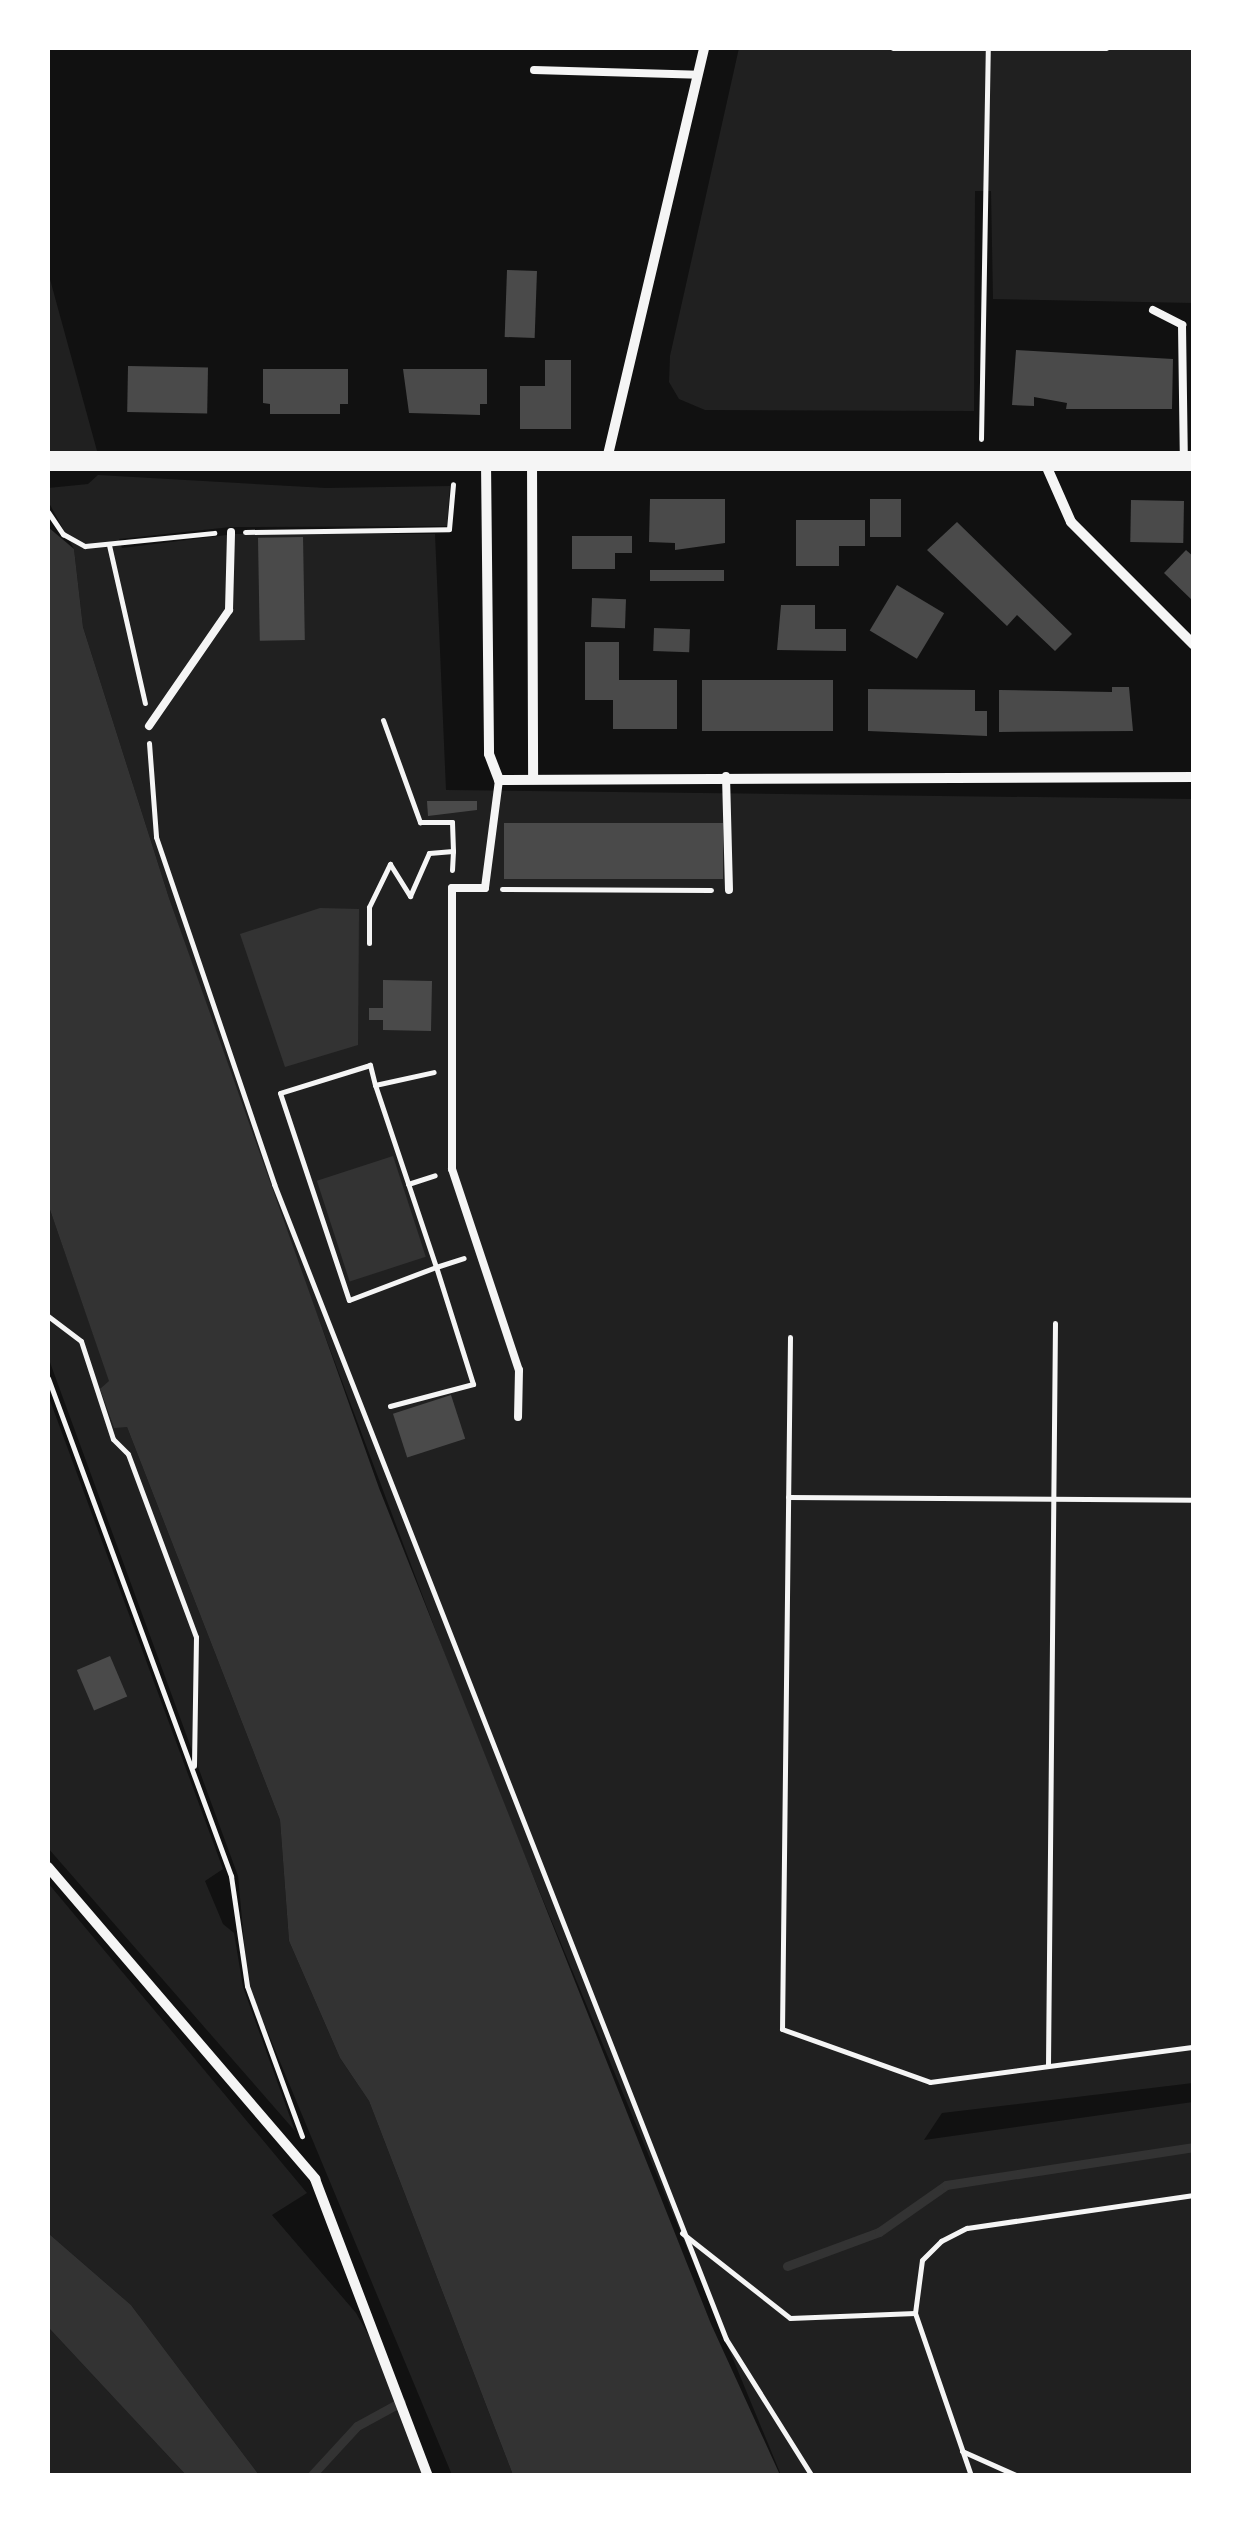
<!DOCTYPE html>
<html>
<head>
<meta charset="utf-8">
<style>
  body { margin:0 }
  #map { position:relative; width:1241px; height:2523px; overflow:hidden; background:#111; font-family:"Crimson Pro",serif }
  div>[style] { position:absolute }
  .green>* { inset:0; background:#202020 }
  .water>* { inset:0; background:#333; transform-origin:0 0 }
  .stream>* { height:9px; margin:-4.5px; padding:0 4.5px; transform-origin:4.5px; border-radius:4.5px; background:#333 }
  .building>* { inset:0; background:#4a4a4a; transform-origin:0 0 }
  .path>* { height:5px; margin:-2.5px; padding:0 2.5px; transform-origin:2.5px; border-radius:2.5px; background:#f5f5f5 }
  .service>* { height:8px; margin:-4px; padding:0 4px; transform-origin:4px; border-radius:4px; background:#f5f5f5 }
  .minor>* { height:10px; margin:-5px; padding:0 5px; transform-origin:5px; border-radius:5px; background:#f5f5f5 }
  .secondary>* { height:20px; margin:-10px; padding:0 10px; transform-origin:10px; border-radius:10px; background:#f5f5f5 }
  span { translate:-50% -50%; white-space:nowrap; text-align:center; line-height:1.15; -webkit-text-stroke:8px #fff; paint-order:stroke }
  .frame { position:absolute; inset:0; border:50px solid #fff; pointer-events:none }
</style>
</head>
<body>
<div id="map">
  <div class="green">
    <i style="clip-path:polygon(739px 48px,1193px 48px,1193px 303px,993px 299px,991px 191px,975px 191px,974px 411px,705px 410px,679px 399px,669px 382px,670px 356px)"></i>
    <i style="clip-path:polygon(48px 272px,97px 451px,48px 451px)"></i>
    <i style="clip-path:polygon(98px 475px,326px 488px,450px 486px,447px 526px,231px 527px,119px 539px,122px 548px,235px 534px,435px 534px,446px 790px,1193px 799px,1193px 2083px,942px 2113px,924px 2140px,1193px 2102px,1193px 2475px,781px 2475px,476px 1738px,268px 1184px,169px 898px,83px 627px,74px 549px,48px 501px,48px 488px,88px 484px)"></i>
    <i style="clip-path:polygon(48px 1204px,110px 1382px,100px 1390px,114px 1427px,127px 1427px,280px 1820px,289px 1941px,340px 2058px,369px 2101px,513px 2475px,452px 2475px,248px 1985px,238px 1876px,48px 1357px)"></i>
    <i style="clip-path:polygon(48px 1395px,223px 1869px,205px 1881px,223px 1924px,234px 1933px,243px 1987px,295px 2131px,48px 1848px)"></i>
    <i style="clip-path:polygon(48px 1883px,307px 2193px,272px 2215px,356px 2313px,386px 2366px,423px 2475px,259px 2475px,131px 2305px,48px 2233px)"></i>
    <i style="clip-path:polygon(48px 2327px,133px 2418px,186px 2475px,48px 2475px)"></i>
  </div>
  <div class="water">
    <i style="clip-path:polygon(48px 527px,74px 549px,83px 627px,169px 898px,379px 1488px,711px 2324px,780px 2475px,513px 2475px,369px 2101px,340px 2058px,289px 1941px,280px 1820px,127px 1427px,114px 1428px,100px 1389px,109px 1381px,48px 1204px)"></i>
    <i style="clip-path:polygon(320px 908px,359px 909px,358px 1045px,285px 1067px,240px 934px)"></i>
    <i style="left:393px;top:1156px;width:106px;height:80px;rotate:72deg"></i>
    <i style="clip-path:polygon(48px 2233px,131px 2305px,259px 2475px,186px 2475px,48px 2327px)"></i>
  </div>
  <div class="stream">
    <i style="left:787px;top:2266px;width:98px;rotate:-20.3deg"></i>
    <i style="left:879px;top:2232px;width:82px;rotate:-35deg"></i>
    <i style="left:946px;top:2185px;width:251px;rotate:-8.7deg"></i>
    <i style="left:311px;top:2476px;width:68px;rotate:-47.4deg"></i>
    <i style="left:357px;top:2426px;width:50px;rotate:-28.6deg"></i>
  </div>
  <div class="building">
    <i style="left:507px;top:270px;width:30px;height:67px;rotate:2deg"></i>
    <i style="clip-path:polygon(1016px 350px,1173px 359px,1172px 409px,1066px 409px,1067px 403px,1034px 397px,1034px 406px,1012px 405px)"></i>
    <i style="clip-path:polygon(545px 360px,571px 360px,571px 429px,520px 429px,520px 386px,545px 386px)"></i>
    <i style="left:128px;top:366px;width:80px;height:46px;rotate:1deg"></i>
    <i style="clip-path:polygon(263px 369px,348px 369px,348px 404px,340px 404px,340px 414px,270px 414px,270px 404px,263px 403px)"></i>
    <i style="clip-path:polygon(403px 369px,487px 369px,487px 404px,480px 404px,480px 415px,409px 413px)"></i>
    <i style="clip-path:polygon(650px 499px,725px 499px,725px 543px,675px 550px,675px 543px,649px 542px)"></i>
    <i style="left:870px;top:499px;width:31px;height:38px"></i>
    <i style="left:1131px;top:500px;width:53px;height:42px;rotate:1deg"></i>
    <i style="clip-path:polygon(796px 520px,865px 520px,865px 546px,839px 546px,839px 566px,796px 566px)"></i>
    <i style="clip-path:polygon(957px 522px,1072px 634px,1055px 651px,1017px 615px,1007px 626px,927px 550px)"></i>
    <i style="clip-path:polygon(572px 536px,632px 536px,632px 553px,615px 553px,615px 569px,572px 569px)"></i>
    <i style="left:303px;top:537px;width:103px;height:45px;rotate:89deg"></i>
    <i style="clip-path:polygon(1186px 550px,1194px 557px,1194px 602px,1164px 573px)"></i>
    <i style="left:650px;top:570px;width:74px;height:11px"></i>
    <i style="left:897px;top:585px;width:55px;height:53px;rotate:31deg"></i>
    <i style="left:592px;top:598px;width:34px;height:29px;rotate:2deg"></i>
    <i style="clip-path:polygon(781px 605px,815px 605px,815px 629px,846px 629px,846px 651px,777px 650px)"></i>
    <i style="left:654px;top:628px;width:36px;height:23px;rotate:2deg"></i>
    <i style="clip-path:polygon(585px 642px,619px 642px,619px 680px,677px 680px,677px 729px,613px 729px,613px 700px,585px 700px)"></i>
    <i style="left:702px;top:680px;width:131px;height:51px"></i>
    <i style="clip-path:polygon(1112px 687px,1129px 687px,1133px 731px,999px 732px,999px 690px,1112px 692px)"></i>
    <i style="clip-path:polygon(868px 689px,975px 690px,975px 711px,987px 711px,987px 736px,868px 731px)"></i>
    <i style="clip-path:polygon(427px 801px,477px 801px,477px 810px,428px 816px)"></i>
    <i style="left:504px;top:823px;width:219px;height:56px"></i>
    <i style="clip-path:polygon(383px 980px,432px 981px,431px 1031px,383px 1030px,383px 1020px,369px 1020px,369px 1008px,383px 1008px)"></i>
    <i style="left:451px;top:1395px;width:46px;height:61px;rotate:72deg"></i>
    <i style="left:110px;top:1656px;width:44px;height:36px;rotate:67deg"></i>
  </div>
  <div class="path">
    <i style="left:893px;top:48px;width:213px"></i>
    <i style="left:981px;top:439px;width:391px;rotate:-89deg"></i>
    <i style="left:48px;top:512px;width:27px;rotate:56deg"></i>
    <i style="left:63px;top:534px;width:25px;rotate:29deg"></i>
    <i style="left:85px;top:546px;width:130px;rotate:-5.8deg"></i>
    <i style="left:245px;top:532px;width:204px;rotate:-0.8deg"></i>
    <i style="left:449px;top:529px;width:45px;rotate:-84.9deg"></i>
    <i style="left:109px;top:545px;width:162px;rotate:77.2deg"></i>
    <i style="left:383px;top:720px;width:109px;rotate:70.1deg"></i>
    <i style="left:420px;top:822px;width:32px"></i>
    <i style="left:452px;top:822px;width:29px;rotate:88deg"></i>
    <i style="left:149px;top:743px;width:94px;rotate:85.7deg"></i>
    <i style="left:156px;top:837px;width:367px;rotate:71.2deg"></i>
    <i style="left:274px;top:1184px;width:1240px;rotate:68.63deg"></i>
    <i style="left:726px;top:2339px;width:162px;rotate:57.9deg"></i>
    <i style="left:502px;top:889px;width:209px;rotate:0.3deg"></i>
    <i style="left:369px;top:943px;width:36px;rotate:-90deg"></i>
    <i style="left:369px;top:907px;width:48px;rotate:-64deg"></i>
    <i style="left:390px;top:864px;width:38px;rotate:58deg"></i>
    <i style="left:410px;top:896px;width:47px;rotate:-66.2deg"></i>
    <i style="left:429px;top:853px;width:24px;rotate:-5deg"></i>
    <i style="left:453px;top:851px;width:19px;rotate:93deg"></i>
    <i style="left:375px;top:1085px;width:60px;rotate:-12.4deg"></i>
    <i style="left:408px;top:1184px;width:28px;rotate:-18deg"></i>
    <i style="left:48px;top:1316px;width:41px;rotate:37.1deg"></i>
    <i style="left:81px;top:1341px;width:103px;rotate:71.9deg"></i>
    <i style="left:113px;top:1439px;width:21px;rotate:45deg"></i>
    <i style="left:128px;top:1454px;width:195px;rotate:69.6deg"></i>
    <i style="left:196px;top:1637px;width:129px;rotate:90.9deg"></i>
    <i style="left:790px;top:1337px;width:692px;rotate:90.66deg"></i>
    <i style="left:782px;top:2029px;width:157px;rotate:19.7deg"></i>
    <i style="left:930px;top:2082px;width:266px;rotate:-7.6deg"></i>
    <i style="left:48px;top:1378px;width:531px;rotate:69.82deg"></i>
    <i style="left:231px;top:1876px;width:111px;rotate:81.7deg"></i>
    <i style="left:247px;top:1986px;width:160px;rotate:69.9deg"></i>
    <i style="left:390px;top:1406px;width:86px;rotate:-14.8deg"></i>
    <i style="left:473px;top:1384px;width:123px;rotate:-107.5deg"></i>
    <i style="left:436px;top:1267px;width:192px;rotate:-108.5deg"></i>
    <i style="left:375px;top:1085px;width:21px;rotate:-104deg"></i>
    <i style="left:370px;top:1065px;width:94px;rotate:162.7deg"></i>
    <i style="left:280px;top:1093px;width:218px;rotate:71.6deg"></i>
    <i style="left:349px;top:1300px;width:93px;rotate:-20.8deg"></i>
    <i style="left:436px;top:1267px;width:29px;rotate:-18deg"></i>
    <i style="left:788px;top:1497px;width:406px;rotate:0.4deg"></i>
    <i style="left:1048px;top:2065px;width:742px;rotate:-89.46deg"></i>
    <i style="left:682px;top:2233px;width:137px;rotate:38.2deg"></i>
    <i style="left:790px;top:2318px;width:125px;rotate:-2.3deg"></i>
    <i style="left:915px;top:2313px;width:172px;rotate:71deg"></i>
    <i style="left:915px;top:2313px;width:53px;rotate:-82.5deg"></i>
    <i style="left:922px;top:2260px;width:27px;rotate:-45deg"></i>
    <i style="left:941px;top:2241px;width:29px;rotate:-27deg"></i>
    <i style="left:967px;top:2228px;width:229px;rotate:-8.3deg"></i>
    <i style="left:962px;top:2451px;width:61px;rotate:24.1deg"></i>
  </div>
  <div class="service">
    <i style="left:534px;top:70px;width:164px;rotate:1.7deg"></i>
    <i style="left:1153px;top:310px;width:33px;rotate:27deg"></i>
    <i style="left:1182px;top:325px;width:136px;rotate:89.2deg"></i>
    <i style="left:149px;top:726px;width:141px;rotate:-55.4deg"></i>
    <i style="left:229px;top:610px;width:78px;rotate:-88.5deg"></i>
    <i style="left:726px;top:776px;width:114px;rotate:88.5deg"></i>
    <i style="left:499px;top:780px;width:109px;rotate:97.4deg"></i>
    <i style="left:485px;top:888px;width:33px;rotate:180deg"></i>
    <i style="left:452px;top:888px;width:281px;rotate:90deg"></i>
    <i style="left:452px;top:1169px;width:212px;rotate:71.6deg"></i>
    <i style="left:519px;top:1370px;width:47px;rotate:91.2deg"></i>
  </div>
  <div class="minor">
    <i style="left:532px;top:459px;width:317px;rotate:89.8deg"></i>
    <i style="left:607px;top:459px;width:422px;rotate:-76.7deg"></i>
    <i style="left:486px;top:462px;width:292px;rotate:89.4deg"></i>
    <i style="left:489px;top:754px;width:28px;rotate:69deg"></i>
    <i style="left:499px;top:780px;width:695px;rotate:-0.25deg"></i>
    <i style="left:1045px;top:463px;width:64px;rotate:66.2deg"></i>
    <i style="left:1071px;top:522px;width:174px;rotate:45deg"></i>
    <i style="left:48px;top:1867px;width:411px;rotate:49.4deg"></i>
    <i style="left:315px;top:2179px;width:318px;rotate:69.2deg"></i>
  </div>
  <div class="secondary">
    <i style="left:48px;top:461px;width:1146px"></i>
  </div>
  <div class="frame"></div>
</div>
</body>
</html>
